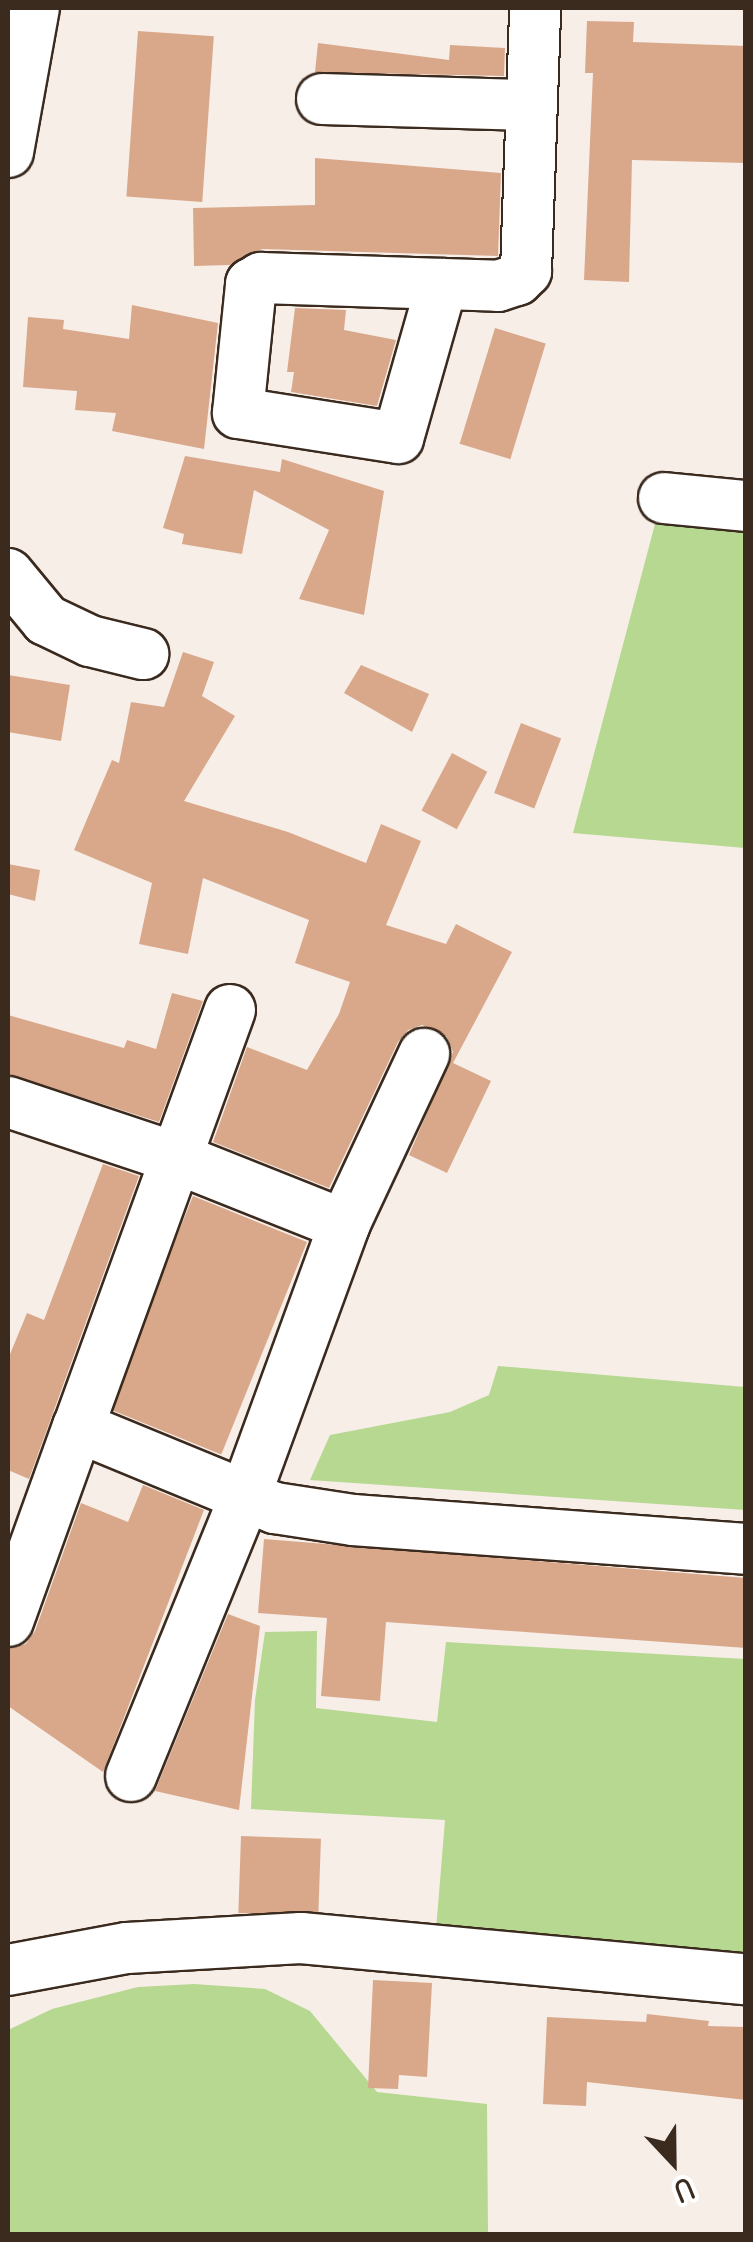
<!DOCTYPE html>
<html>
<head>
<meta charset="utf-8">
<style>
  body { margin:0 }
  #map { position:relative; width:753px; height:2242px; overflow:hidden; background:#f7eee8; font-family:Delius,sans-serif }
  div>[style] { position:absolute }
  .green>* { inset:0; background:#b6d891 }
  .building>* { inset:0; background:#d9a88b; transform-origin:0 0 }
  .roads { filter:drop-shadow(2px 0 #3b2a1e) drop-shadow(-2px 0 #3b2a1e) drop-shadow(0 2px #3b2a1e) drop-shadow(0 -2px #3b2a1e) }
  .minor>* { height:50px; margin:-25px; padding:0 25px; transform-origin:25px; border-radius:25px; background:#fff }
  span { translate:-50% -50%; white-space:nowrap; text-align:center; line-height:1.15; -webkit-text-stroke:8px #fff; paint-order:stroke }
  .frame { position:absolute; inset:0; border:10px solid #3b2a1e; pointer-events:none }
  .north { position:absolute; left:623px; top:2112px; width:100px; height:100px; -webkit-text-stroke:8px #fff; paint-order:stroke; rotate:158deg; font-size:28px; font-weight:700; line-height:40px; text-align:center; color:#3b2a1e }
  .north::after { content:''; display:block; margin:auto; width:35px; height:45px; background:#3b2a1e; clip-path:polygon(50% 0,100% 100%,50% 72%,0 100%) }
</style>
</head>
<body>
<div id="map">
  <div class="green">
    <i style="clip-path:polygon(655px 524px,745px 527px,745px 848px,573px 833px)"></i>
    <i style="clip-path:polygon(498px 1366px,745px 1387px,745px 1510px,310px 1480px,330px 1435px,450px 1412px,489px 1395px)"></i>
    <i style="clip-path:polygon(317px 1631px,316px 1708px,437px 1722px,446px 1642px,745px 1659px,745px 1958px,436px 1930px,445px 1820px,251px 1809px,255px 1700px,265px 1632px)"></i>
    <i style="clip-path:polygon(194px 1984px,265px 1989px,310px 2011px,377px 2092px,487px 2104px,488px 2234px,8px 2234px,8px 2030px,52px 2009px,138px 1987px)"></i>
  </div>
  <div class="building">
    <i style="clip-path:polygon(587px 21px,634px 22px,633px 42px,746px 46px,746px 163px,632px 160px,629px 282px,584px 280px,593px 73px,585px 73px)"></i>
    <i style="left:138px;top:31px;width:76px;height:166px;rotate:4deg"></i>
    <i style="clip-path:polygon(318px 43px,449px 60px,450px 45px,505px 48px,504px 76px,315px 72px)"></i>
    <i style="clip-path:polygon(315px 158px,501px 173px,498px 256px,262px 249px,230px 265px,194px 266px,193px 208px,315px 205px)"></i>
    <i style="clip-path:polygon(132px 305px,218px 323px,204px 449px,112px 431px,116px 413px,75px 410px,77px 391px,23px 387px,28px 317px,64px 320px,63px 329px,129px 339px)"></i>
    <i style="clip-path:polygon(295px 308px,346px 310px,344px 330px,396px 340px,377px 406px,291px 392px,294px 372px,287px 372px)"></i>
    <i style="left:495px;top:328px;width:53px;height:121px;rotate:17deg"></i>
    <i style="clip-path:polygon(185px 456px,280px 472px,282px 459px,384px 491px,364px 615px,299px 599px,329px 530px,254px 490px,242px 554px,182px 544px,184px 534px,163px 528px)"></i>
    <i style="clip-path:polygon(183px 652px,214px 662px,202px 696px,235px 716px,184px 801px,288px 832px,366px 863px,381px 824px,421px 841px,386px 925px,446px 944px,456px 924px,512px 952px,453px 1063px,491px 1081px,447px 1173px,409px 1155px,453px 1052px,447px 1037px,422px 1025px,408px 1030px,398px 1042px,329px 1188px,213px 1142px,247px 1047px,307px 1070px,339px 1014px,350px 982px,295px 963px,309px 920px,203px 878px,188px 954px,139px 944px,152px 883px,74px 850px,112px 760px,119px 763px,131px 702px,164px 707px)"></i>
    <i style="clip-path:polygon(361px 665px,429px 694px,412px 732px,344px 693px)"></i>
    <i style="clip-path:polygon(8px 675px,70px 685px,61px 741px,8px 732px)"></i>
    <i style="left:521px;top:723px;width:43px;height:75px;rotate:21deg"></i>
    <i style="left:452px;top:753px;width:40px;height:65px;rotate:28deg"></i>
    <i style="clip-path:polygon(8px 864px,40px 870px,35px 901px,8px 894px)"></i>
    <i style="clip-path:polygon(172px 993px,203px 1001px,159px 1122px,8px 1074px,8px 1015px,124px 1048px,127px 1040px,156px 1049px)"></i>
    <i style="clip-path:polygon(103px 1164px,139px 1176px,29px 1479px,8px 1470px,8px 1359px,27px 1313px,44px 1320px)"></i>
    <i style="left:193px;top:1196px;width:123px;height:229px;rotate:22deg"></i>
    <i style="clip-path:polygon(143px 1485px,204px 1510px,103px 1772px,8px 1706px,8px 1649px,26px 1644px,35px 1631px,81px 1503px,128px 1522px)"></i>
    <i style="clip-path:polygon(264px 1539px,746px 1578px,746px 1648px,386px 1622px,380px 1701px,321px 1696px,327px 1618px,258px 1613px)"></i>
    <i style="clip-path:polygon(228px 1614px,260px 1626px,239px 1810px,155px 1791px)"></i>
    <i style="left:241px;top:1836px;width:80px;height:77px;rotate:2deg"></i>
    <i style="clip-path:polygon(373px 1980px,432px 1983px,427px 2077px,399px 2075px,398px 2089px,368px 2088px)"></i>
    <i style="clip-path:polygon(647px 2014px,709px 2021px,708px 2026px,746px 2027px,746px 2100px,587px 2082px,586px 2106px,543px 2104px,547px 2017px,646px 2022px)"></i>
  </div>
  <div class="roads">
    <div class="minor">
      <i style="left:322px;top:99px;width:207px;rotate:1.7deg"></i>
      <i style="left:8px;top:152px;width:146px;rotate:-79.8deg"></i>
      <i style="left:442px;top:284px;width:160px;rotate:105.9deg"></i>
      <i style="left:398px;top:438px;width:162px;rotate:-171.1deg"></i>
      <i style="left:238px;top:413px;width:130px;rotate:-84.2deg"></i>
      <i style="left:251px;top:284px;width:12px;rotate:-31deg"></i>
      <i style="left:261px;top:278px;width:237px;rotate:1.9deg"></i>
      <i style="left:498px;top:286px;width:20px;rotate:-18deg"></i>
      <i style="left:517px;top:280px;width:13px;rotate:-45deg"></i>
      <i style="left:526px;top:271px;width:263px;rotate:-88deg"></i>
      <i style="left:664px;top:498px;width:82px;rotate:5.6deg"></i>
      <i style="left:8px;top:574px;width:60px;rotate:50.4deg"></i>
      <i style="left:46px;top:620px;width:49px;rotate:25.5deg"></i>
      <i style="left:90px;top:641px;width:55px;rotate:13.8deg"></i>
      <i style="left:230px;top:1010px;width:444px;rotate:110deg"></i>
      <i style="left:78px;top:1427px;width:213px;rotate:22.4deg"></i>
      <i style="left:275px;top:1508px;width:79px;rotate:8.7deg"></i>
      <i style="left:353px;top:1520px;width:394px;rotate:4.2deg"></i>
      <i style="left:8px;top:1102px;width:177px;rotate:18.4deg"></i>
      <i style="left:176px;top:1158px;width:181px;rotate:21.7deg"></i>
      <i style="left:8px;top:1621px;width:206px;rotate:-70.2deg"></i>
      <i style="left:131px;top:1776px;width:299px;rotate:-67.8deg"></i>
      <i style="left:244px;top:1499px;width:292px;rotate:-69.9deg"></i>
      <i style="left:344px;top:1225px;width:189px;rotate:-64.9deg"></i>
      <i style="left:8px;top:1970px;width:121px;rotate:-10.5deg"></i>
      <i style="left:127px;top:1948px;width:174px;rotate:-3.3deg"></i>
      <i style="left:301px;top:1938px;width:447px;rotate:5.3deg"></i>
    </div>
  </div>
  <div class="frame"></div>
  <div class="north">U</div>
</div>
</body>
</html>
